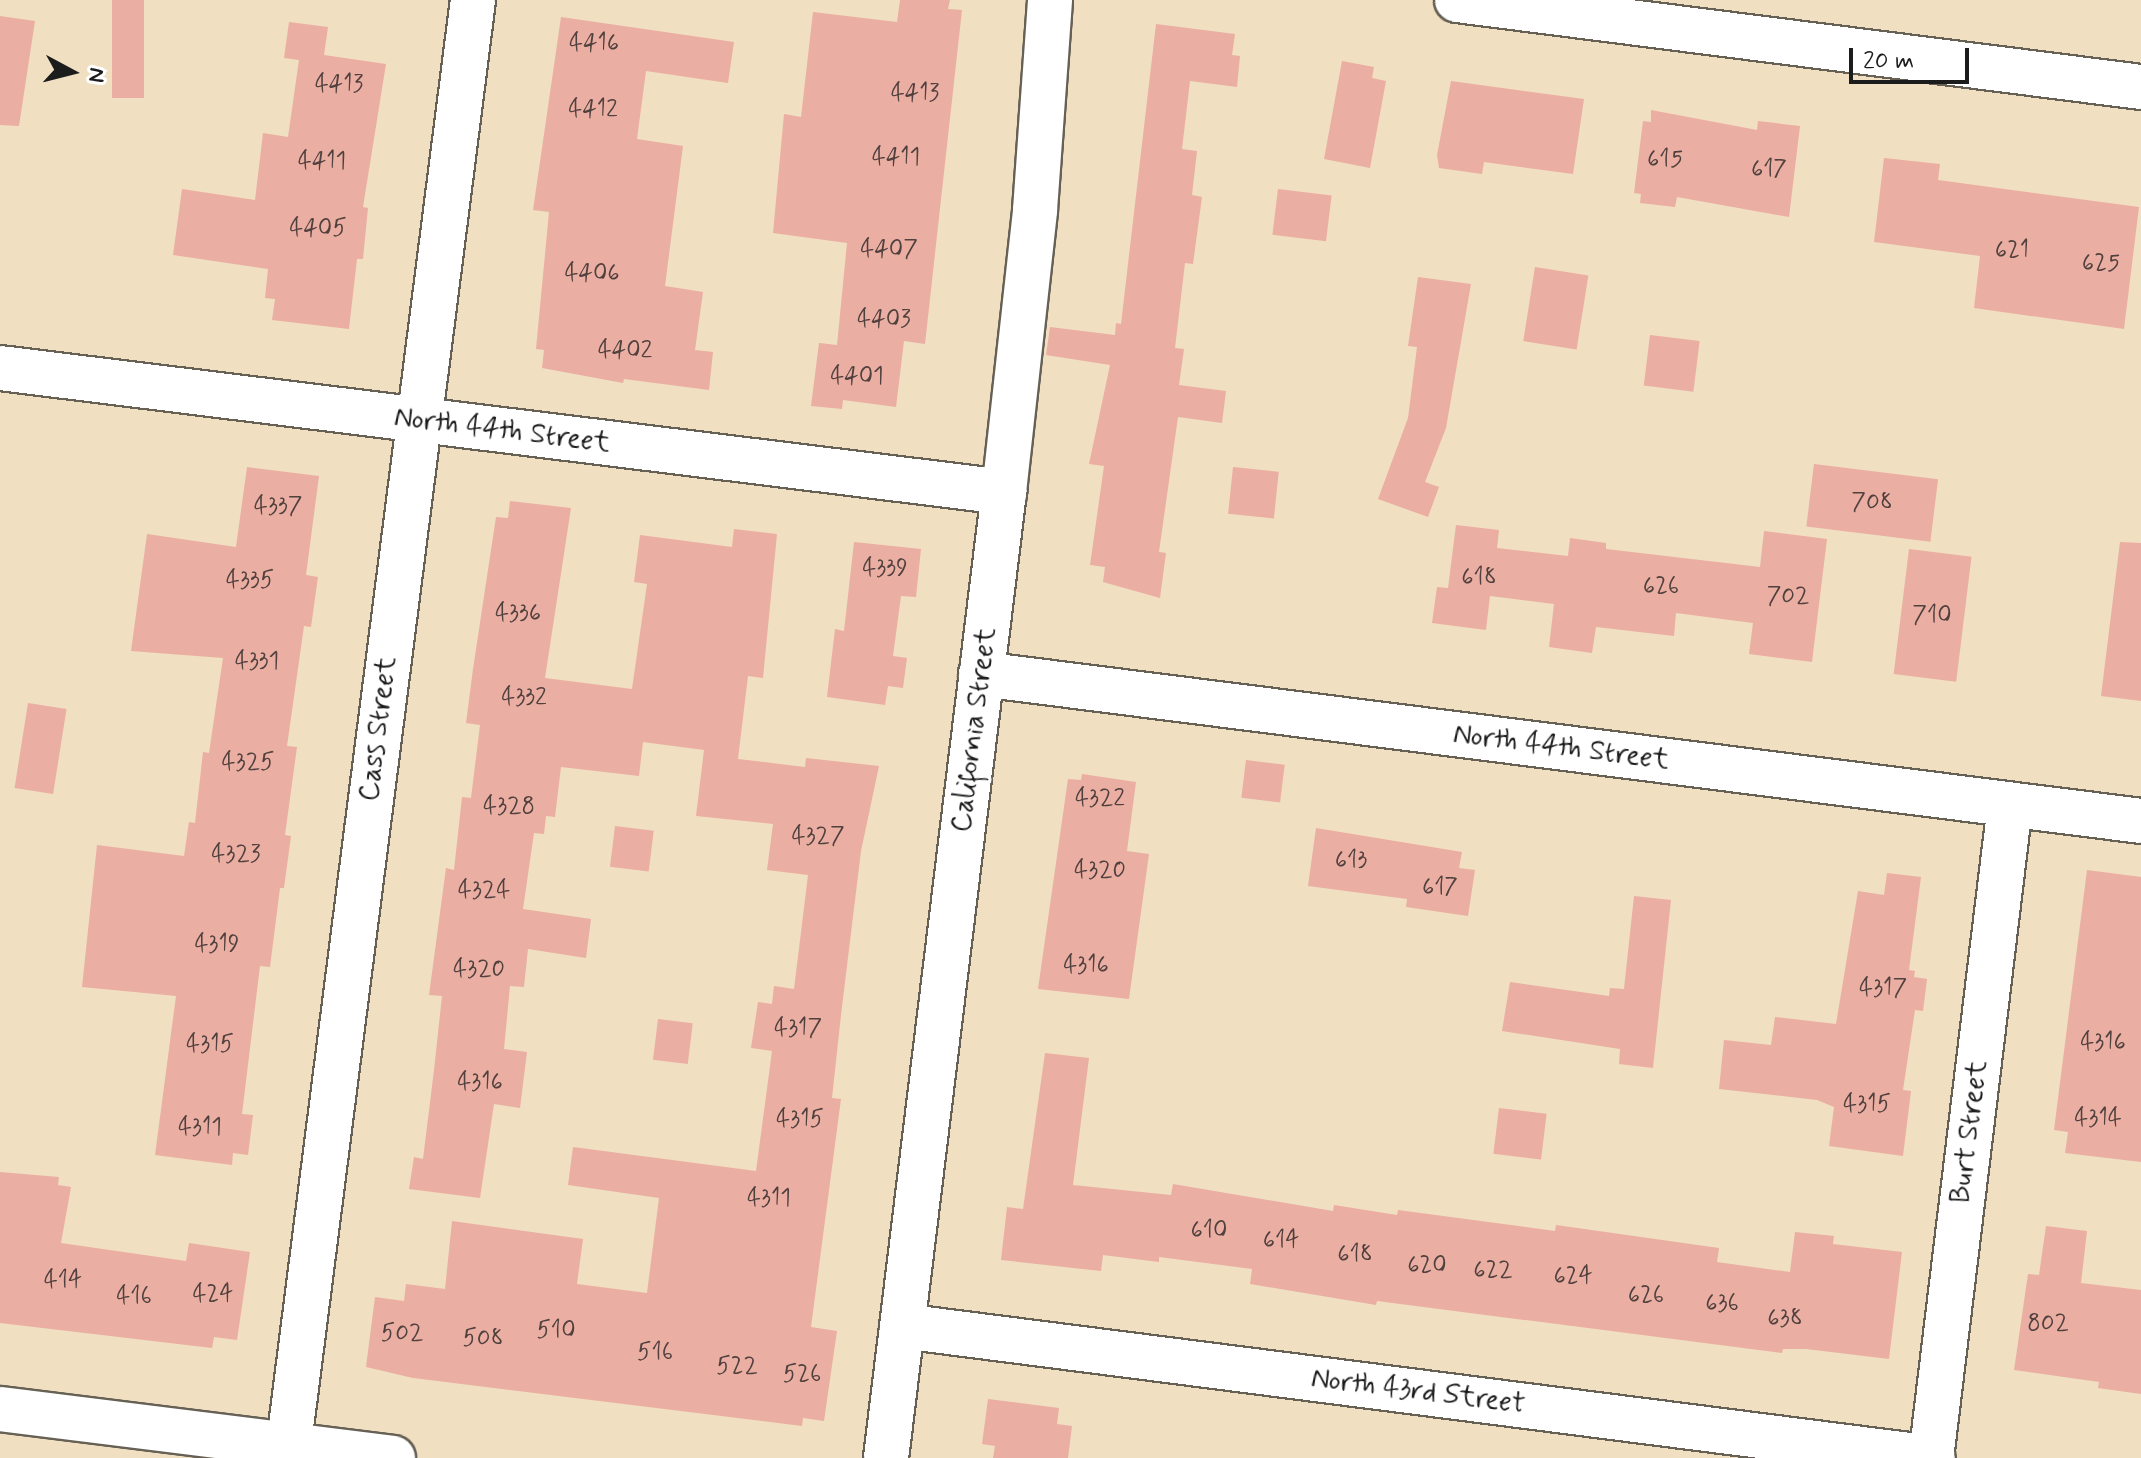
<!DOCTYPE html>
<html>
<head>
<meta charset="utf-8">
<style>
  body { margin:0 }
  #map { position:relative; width:2141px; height:1458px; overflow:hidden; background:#f0dfc0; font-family:Mynerve,sans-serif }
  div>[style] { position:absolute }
  .building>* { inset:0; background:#ebaea2; transform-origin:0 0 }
  .roads { filter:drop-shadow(2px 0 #666055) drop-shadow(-2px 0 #666055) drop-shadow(0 2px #666055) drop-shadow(0 -2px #666055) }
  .minor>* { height:44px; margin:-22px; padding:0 22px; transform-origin:22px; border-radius:22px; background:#fff }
  .tertiary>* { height:44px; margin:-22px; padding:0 22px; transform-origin:22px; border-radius:22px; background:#fff }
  span { translate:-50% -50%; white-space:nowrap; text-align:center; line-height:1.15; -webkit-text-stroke:6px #fff; paint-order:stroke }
  .number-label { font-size:24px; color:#50403e }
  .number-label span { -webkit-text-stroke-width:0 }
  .street-label { font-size:28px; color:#1c1c1c }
  .north { position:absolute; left:32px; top:32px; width:80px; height:80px; -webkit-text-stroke:6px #fff; paint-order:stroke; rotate:97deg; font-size:22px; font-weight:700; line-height:32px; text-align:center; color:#1c1c1c }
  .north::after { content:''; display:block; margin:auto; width:28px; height:36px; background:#1c1c1c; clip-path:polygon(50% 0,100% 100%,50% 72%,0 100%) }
  .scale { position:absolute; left:1849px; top:48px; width:120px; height:36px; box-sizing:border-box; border:4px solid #1c1c1c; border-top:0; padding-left:10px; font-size:24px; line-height:28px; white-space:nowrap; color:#1c1c1c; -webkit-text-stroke:6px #fff; paint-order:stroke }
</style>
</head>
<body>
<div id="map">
  <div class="building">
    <i style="left:112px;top:0;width:32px;height:98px"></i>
    <i style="clip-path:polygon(900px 0,950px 0,948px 9px,962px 10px,925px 344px,904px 341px,896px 407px,843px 400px,842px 409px,811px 406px,819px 343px,837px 345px,847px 243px,773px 233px,784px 114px,801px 117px,813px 12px,897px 22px)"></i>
    <i style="clip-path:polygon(0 16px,35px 21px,19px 126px,0 125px)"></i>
    <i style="clip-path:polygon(561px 17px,734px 42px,728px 83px,646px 71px,637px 139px,683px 146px,665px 286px,703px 292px,695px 350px,713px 352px,709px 390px,624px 379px,623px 383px,542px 368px,544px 350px,536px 349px,549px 212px,533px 210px)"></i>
    <i style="clip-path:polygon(289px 22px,328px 27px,324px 55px,386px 64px,363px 207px,368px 208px,363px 259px,357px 259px,349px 329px,272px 320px,275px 299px,265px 298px,268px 269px,173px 255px,182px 189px,255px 200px,263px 133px,288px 137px,299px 60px,284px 58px)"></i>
    <i style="clip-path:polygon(1156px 24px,1235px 34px,1232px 55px,1240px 56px,1237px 87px,1190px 81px,1182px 149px,1197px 151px,1192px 195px,1202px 197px,1193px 264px,1185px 263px,1175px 348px,1184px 349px,1179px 385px,1226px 391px,1222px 423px,1178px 417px,1159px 552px,1166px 553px,1160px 598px,1103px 582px,1105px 567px,1090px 565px,1104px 466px,1089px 464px,1110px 365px,1046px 355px,1050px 327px,1115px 335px,1116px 323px,1121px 324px)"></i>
    <i style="clip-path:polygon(1342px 61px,1374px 67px,1372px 78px,1386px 81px,1370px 168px,1324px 159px)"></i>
    <i style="clip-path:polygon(1451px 81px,1584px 99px,1573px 174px,1484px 162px,1482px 174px,1439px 168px,1437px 155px)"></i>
    <i style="clip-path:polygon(1651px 110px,1757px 130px,1758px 121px,1800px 126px,1789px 217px,1677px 197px,1675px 207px,1640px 203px,1641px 194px,1634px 193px,1643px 121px,1651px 122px)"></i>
    <i style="clip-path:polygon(1884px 158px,1940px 164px,1938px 180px,2139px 207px,2124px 329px,1974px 308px,1980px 256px,1874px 242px)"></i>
    <i style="left:1278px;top:189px;width:54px;height:46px;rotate:7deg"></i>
    <i style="left:1535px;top:267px;width:54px;height:75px;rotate:9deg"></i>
    <i style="clip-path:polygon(1418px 277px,1471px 284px,1446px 428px,1425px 482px,1439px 487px,1428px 517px,1378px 499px,1408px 418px,1417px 347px,1408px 346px)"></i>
    <i style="left:1650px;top:335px;width:50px;height:51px;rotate:7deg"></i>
    <i style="left:1814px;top:464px;width:125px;height:63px;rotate:7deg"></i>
    <i style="clip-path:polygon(247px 467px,319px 476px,306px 575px,318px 577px,311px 627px,304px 626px,287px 746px,297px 747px,285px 835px,291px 836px,284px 888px,280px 888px,270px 967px,260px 966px,242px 1114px,253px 1115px,248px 1155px,233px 1153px,232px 1165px,155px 1155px,176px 996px,82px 987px,97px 845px,184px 856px,189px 822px,195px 823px,203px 752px,209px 753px,223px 658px,131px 651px,147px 534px,236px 547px)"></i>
    <i style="left:1233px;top:467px;width:46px;height:47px;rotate:6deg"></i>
    <i style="clip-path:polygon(510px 501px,571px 508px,545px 678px,632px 689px,647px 584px,634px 582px,640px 535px,732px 547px,734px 529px,777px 534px,763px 678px,748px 676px,738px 759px,805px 767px,806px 758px,879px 766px,861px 851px,841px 1015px,832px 1098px,841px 1099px,811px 1327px,837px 1331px,824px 1421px,803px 1418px,802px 1426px,413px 1378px,366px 1367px,375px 1297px,404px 1301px,406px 1284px,445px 1289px,452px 1221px,583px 1239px,577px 1284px,647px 1293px,659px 1198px,568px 1185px,573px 1147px,756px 1171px,772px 1051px,751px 1048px,758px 1002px,772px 1004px,774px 986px,794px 989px,808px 875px,767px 870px,773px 824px,696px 816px,704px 750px,643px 742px,639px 776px,561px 767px,555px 817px,546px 816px,544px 834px,534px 833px,523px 909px,591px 919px,586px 958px,528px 949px,524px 987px,510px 986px,504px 1049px,527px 1052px,520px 1108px,494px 1104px,480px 1198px,409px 1189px,414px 1157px,423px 1159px,434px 1070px,442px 996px,429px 995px,446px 868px,454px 870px,462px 797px,471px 798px,480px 725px,466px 723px,473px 669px,496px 517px,508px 518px)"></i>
    <i style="clip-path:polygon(1456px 525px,1499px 530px,1497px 548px,1568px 556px,1570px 538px,1606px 543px,1606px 549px,1760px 567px,1764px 531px,1827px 539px,1812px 662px,1749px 654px,1753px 623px,1676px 613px,1674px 636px,1596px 627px,1592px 653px,1549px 647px,1554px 604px,1490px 596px,1486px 630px,1432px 623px,1437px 587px,1448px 588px)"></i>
    <i style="clip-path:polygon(854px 542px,921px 549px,916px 597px,901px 596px,893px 656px,907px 658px,903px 688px,888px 686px,885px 705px,827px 697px,835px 629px,844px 631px)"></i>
    <i style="clip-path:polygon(2120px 542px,2141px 543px,2141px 701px,2101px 696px)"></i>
    <i style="left:1909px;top:549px;width:63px;height:126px;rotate:7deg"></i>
    <i style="left:28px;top:703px;width:39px;height:86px;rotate:9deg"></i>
    <i style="left:1246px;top:760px;width:39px;height:38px;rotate:7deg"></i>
    <i style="clip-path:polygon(1082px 774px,1136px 782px,1127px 851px,1149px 854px,1129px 999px,1038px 989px,1068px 779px,1081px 780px)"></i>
    <i style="left:615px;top:826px;width:39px;height:41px;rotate:7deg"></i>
    <i style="clip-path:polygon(1316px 828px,1462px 852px,1459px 868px,1475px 870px,1468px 916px,1406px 907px,1407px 899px,1308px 886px)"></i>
    <i style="clip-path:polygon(2087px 870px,2141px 877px,2141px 1162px,2065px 1153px,2068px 1132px,2054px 1130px)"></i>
    <i style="clip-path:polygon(1887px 873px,1921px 877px,1909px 970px,1915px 971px,1914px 977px,1927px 979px,1923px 1011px,1915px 1010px,1903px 1090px,1911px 1091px,1903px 1156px,1829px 1146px,1834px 1107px,1817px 1100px,1719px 1089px,1724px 1040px,1771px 1045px,1775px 1017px,1836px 1024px,1858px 891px,1884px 895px)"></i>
    <i style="clip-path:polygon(1634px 896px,1671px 900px,1653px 1068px,1619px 1064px,1620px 1049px,1502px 1031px,1510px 982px,1609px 996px,1610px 988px,1624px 989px)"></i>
    <i style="left:658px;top:1019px;width:35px;height:41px;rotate:7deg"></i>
    <i style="clip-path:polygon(1045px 1053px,1089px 1058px,1073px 1185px,1171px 1195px,1173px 1184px,1333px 1211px,1334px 1205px,1397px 1215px,1398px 1210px,1555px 1231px,1556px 1225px,1719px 1248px,1717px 1262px,1790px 1272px,1795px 1232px,1834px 1236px,1833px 1244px,1902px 1252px,1889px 1359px,1806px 1349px,1783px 1349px,1782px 1353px,1377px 1301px,1376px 1305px,1250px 1284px,1252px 1269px,1159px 1257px,1159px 1262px,1103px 1255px,1101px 1271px,1001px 1260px,1007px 1207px,1023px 1209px)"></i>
    <i style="left:1499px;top:1108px;width:48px;height:46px;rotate:7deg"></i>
    <i style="clip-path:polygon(0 1172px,59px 1177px,58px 1185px,71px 1187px,61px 1243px,186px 1261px,189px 1243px,250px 1252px,237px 1340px,214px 1337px,212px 1348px,0 1323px)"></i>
    <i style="clip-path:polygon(2046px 1226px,2087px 1231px,2081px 1283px,2141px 1290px,2141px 1394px,2098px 1388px,2099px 1382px,2014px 1370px,2028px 1274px,2039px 1275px)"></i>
    <i style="clip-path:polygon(988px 1399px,1059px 1408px,1057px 1424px,1072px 1426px,1068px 1458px,993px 1458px,995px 1446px,982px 1444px)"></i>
  </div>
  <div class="roads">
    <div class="minor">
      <i style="left:1457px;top:0;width:690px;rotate:7.25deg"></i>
      <i style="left:0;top:368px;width:1012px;rotate:7.04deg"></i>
      <i style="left:981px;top:674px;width:1169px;rotate:7.22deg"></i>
      <i style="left:902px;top:1326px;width:1039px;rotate:7.3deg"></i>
      <i style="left:0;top:1409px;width:396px;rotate:7.1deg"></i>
      <i style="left:287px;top:1458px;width:1470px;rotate:-82.73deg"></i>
      <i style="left:1931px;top:1458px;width:658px;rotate:-83.1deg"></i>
    </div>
    <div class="tertiary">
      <i style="left:886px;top:1458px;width:973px;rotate:-83.04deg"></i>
      <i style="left:1004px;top:492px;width:284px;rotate:-83.7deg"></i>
      <i style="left:1035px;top:210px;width:211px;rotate:-85.9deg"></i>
    </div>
  </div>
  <div class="number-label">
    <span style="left:594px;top:44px">4416</span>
    <span style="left:339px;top:85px">4413</span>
    <span style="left:915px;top:94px">4413</span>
    <span style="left:593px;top:110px">4412</span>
    <span style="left:896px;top:158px">4411</span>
    <span style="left:1665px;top:160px">615</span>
    <span style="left:322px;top:162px">4411</span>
    <span style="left:1769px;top:170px">617</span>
    <span style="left:318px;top:229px">4405</span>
    <span style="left:889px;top:250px">4407</span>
    <span style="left:2012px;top:251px">621</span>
    <span style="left:2101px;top:264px">625</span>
    <span style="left:592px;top:274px">4406</span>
    <span style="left:884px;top:320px">4403</span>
    <span style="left:625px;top:351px">4402</span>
    <span style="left:857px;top:377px">4401</span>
    <span style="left:1872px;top:503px">708</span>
    <span style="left:278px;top:507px">4337</span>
    <span style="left:885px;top:569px">4339</span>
    <span style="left:1479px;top:578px">618</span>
    <span style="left:250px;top:581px">4335</span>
    <span style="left:1661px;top:587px">626</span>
    <span style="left:1788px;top:597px">702</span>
    <span style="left:518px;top:614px">4336</span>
    <span style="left:1932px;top:616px">710</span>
    <span style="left:257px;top:662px">4331</span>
    <span style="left:524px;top:698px">4332</span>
    <span style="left:248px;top:763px">4325</span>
    <span style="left:1100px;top:799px">4322</span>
    <span style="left:509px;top:807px">4328</span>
    <span style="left:818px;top:837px">4327</span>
    <span style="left:236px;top:855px">4323</span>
    <span style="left:1351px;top:861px">613</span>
    <span style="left:1100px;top:871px">4320</span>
    <span style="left:1440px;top:888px">617</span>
    <span style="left:484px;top:891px">4324</span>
    <span style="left:217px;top:945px">4319</span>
    <span style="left:1086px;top:966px">4316</span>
    <span style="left:479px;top:970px">4320</span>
    <span style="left:1883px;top:989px">4317</span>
    <span style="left:798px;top:1029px">4317</span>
    <span style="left:2103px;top:1043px">4316</span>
    <span style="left:210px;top:1045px">4315</span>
    <span style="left:480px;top:1083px">4316</span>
    <span style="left:1867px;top:1105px">4315</span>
    <span style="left:2098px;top:1119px">4314</span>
    <span style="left:800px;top:1120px">4315</span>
    <span style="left:200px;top:1128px">4311</span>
    <span style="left:769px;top:1199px">4311</span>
    <span style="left:1209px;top:1231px">610</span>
    <span style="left:1281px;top:1241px">614</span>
    <span style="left:1355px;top:1255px">618</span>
    <span style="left:1427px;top:1266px">620</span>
    <span style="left:1493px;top:1271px">622</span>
    <span style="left:1573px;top:1277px">624</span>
    <span style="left:63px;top:1281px">414</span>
    <span style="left:213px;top:1295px">424</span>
    <span style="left:1646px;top:1296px">626</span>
    <span style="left:134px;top:1297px">416</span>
    <span style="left:1722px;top:1304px">636</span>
    <span style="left:1785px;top:1319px">638</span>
    <span style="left:2048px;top:1324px">802</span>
    <span style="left:556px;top:1331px">510</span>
    <span style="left:402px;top:1334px">502</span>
    <span style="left:483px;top:1339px">508</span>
    <span style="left:655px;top:1353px">516</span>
    <span style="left:737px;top:1367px">522</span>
    <span style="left:802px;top:1375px">526</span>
  </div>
  <div class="street-label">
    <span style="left:502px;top:431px;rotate:7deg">North 44th Street</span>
    <span style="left:379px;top:729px;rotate:-83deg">Cass Street</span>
    <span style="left:975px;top:730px;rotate:-83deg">California Street</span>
    <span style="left:1561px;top:748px;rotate:7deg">North 44th Street</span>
    <span style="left:1970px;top:1132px;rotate:-83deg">Burt Street</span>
    <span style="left:1418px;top:1392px;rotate:7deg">North 43rd Street</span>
  </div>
  <div class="north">N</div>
  <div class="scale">20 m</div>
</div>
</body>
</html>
